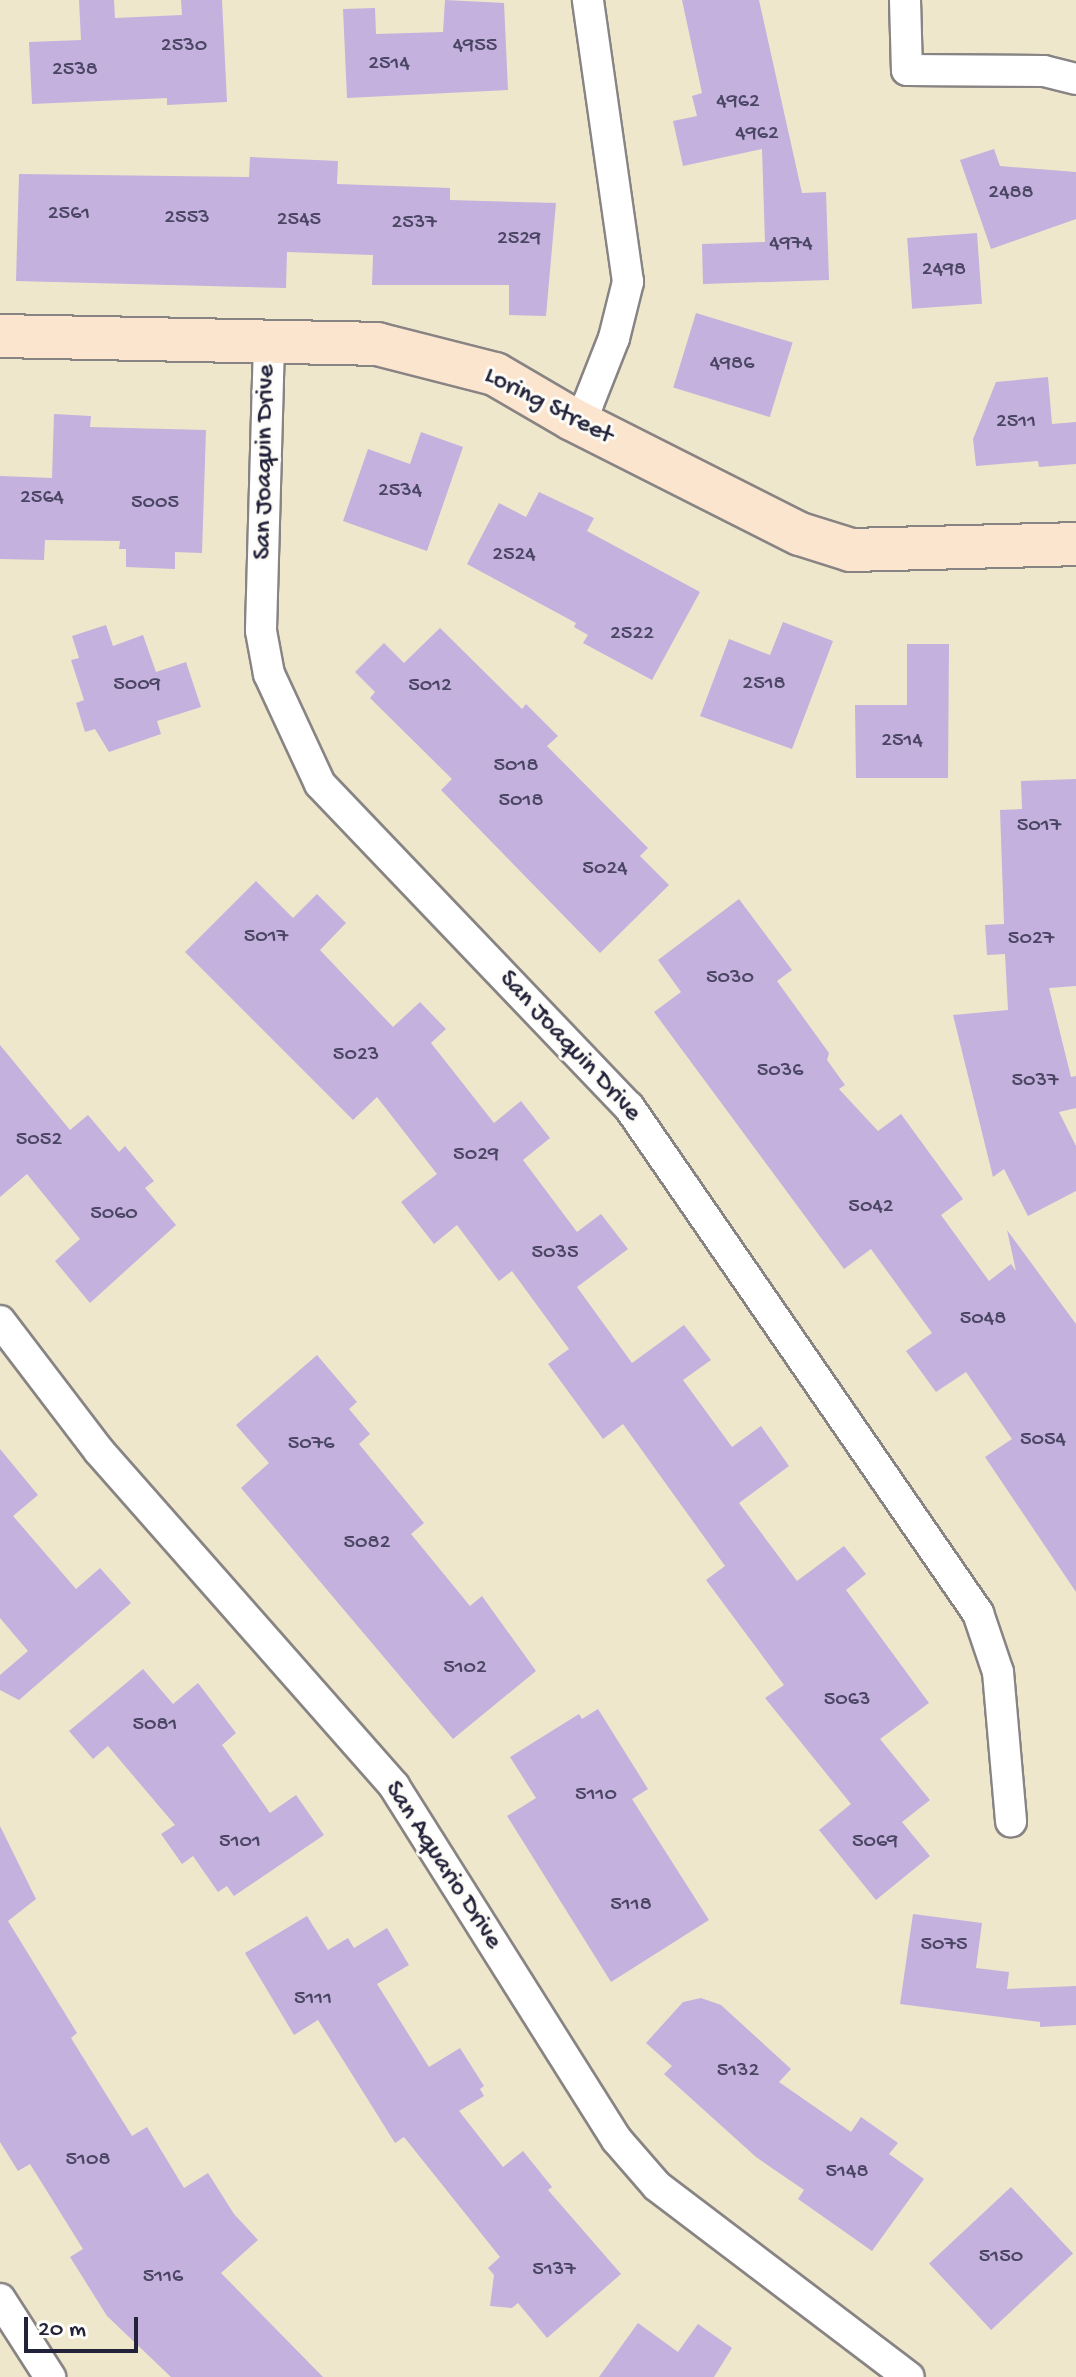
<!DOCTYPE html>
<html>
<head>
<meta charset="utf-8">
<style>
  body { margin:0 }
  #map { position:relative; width:1076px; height:2377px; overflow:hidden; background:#efe7cc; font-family:"Gochi Hand",sans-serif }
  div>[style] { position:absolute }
  .building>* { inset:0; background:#c4b1dd; transform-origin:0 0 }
  .roads { filter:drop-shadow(2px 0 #888484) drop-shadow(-2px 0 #888484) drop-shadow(0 2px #888484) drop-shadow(0 -2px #888484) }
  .street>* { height:30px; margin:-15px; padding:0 15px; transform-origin:15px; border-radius:15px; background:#fff }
  .secondary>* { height:42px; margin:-21px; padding:0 21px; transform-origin:21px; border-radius:21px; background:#fce5cf }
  span { translate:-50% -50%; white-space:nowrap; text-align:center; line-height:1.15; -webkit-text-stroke:6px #fdfcf7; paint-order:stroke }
  .number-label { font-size:22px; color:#4a4664 }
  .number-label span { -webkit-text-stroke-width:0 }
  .street-label { font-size:26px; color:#22223b }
  .scale { position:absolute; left:24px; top:2317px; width:114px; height:36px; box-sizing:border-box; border:4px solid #22223b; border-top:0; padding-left:10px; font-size:24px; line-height:28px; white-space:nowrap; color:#22223b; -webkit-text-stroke:6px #fdfcf7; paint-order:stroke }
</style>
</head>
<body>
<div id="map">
  <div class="building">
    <i style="clip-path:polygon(79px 0,114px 0,115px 18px,182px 15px,181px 0,222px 0,227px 102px,167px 105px,167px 98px,32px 104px,29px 42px,81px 40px)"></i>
    <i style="clip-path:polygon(445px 0,504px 3px,508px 90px,347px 98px,343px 9px,375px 8px,376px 34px,443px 32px)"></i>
    <i style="clip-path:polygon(682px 0,759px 0,802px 193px,826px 192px,829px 280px,703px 284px,702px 244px,765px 242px,762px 149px,683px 166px,673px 121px,697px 116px,692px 96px,702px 93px)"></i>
    <i style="clip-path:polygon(994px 149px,1000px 166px,1076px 172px,1076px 219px,991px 249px,960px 160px)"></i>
    <i style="clip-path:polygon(250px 157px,338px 161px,337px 184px,450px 188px,450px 200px,556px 203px,546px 316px,509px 315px,509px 285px,372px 285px,373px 255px,287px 252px,286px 288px,16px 281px,19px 174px,249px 177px)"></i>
    <i style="left:977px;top:233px;width:71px;height:70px;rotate:86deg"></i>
    <i style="left:696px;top:313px;width:101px;height:78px;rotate:17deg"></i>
    <i style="clip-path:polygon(1048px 377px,1052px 424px,1076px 422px,1076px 464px,1039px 467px,1038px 461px,976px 466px,973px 439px,996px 382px)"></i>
    <i style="clip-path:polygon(54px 414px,91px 416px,90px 427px,206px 430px,202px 553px,175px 552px,175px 569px,126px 567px,126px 549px,119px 549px,120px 541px,45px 540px,44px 560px,0 559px,0 476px,52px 478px)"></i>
    <i style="clip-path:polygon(421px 432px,463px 447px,427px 551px,343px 521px,368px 449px,410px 464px)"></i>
    <i style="clip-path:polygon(539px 492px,594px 518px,587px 531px,700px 592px,652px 680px,583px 643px,588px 635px,574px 627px,576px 623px,467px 564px,499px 503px,526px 517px)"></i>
    <i style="clip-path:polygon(783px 622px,833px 641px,792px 749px,700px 716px,729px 639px,770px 655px)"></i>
    <i style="clip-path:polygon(106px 625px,113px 646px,143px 635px,156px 672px,186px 662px,201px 707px,157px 721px,161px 734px,109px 752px,95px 729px,85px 732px,76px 703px,84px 700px,71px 660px,79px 658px,72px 636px)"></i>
    <i style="clip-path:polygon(440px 628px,522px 709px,526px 704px,558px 736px,547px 746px,648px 848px,640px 856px,669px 885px,600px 953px,441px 790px,452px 779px,370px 698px,375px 692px,355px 672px,384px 643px,404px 663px)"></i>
    <i style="clip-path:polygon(907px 644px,949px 644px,948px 778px,856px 778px,855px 705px,907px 705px)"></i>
    <i style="clip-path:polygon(1076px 779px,1076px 986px,1049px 988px,1071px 1077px,1076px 1076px,1076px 1108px,1059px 1112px,1076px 1146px,1076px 1191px,1028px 1216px,1004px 1169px,993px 1177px,953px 1015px,1008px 1010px,1005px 954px,987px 955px,985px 925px,1004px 924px,1000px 810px,1022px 809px,1021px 781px)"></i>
    <i style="clip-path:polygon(256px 881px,293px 918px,317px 894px,346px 923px,320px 950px,393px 1027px,420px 1002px,446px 1029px,431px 1043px,494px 1123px,521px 1101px,550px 1138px,523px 1160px,577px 1232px,601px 1214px,628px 1249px,577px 1287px,632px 1363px,684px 1325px,711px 1360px,683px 1380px,732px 1447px,761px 1426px,789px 1466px,739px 1503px,797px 1581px,844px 1546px,866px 1574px,846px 1590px,929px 1703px,880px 1739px,930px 1800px,902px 1822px,930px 1856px,876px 1900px,819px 1830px,851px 1804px,765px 1698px,784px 1685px,706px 1580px,725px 1566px,623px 1424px,603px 1439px,548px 1364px,569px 1349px,512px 1271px,499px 1281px,457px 1225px,434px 1244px,401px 1202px,437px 1174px,377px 1097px,353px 1120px,185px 952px)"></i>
    <i style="clip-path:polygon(739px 899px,792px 970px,777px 981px,829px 1053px,827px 1060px,845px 1085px,839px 1089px,878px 1131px,901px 1114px,963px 1199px,941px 1215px,989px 1281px,1011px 1264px,1016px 1271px,1007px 1230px,1076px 1324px,1076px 1592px,985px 1457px,1012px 1439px,966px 1372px,936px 1392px,906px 1351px,932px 1333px,871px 1249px,844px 1269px,654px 1012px,681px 992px,658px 960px)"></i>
    <i style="clip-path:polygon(0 1045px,70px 1130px,88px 1115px,119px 1152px,125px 1146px,154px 1181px,145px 1188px,176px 1225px,90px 1303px,55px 1261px,80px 1239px,27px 1174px,0 1197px)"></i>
    <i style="clip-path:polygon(317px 1355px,357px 1402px,349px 1409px,370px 1434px,359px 1444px,424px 1523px,411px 1534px,470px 1606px,482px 1596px,536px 1671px,453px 1739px,241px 1488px,269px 1463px,236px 1425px)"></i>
    <i style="clip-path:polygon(0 1449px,38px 1495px,13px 1516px,76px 1589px,100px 1568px,131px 1603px,19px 1700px,0 1690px,0 1675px,28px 1651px,0 1618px)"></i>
    <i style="clip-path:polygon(143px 1669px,173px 1704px,198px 1683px,236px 1733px,222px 1745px,270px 1813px,296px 1795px,324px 1835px,234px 1896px,227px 1886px,218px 1892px,193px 1856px,182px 1864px,161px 1834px,175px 1825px,108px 1746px,93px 1759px,69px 1731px)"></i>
    <i style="clip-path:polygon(598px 1709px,648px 1789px,632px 1799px,709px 1920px,611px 1982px,507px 1816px,536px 1798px,510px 1757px,579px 1714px,582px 1719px)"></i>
    <i style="clip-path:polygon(0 1826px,36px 1899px,8px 1921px,77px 2033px,71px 2038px,132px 2136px,147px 2127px,184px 2188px,208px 2173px,234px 2214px,258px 2240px,221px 2273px,323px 2377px,171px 2377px,107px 2316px,70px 2257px,83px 2249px,30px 2164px,18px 2171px,0 2142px)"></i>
    <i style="clip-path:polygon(913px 1914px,982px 1923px,976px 1968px,1009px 1972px,1007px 1989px,1076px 1986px,1076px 2025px,1040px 2027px,1040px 2022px,900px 2004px)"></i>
    <i style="clip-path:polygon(307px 1916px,328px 1950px,348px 1938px,354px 1948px,387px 1928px,409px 1965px,377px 1984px,429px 2067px,460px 2048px,484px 2086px,480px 2089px,484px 2096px,459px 2111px,503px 2167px,523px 2151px,552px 2187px,548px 2190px,621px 2274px,547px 2338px,518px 2303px,512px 2308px,490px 2306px,494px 2275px,488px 2268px,500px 2257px,404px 2137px,395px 2143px,318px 2020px,294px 2035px,245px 1953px)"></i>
    <i style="clip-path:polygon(701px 1998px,721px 2005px,791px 2069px,779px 2082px,851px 2132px,861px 2117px,898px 2143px,889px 2154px,924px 2179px,872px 2251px,798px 2199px,804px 2190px,756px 2157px,664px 2074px,672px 2066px,646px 2043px,683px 2002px)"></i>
    <i style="left:1011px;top:2187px;width:91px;height:112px;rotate:47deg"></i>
    <i style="clip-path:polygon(638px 2323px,678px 2352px,698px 2324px,732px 2348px,714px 2377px,599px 2377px)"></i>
  </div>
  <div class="roads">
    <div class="street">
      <i style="left:905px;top:0;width:70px;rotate:88.4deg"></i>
      <i style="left:907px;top:70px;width:137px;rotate:0.4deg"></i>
      <i style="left:1044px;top:71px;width:33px;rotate:14deg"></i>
      <i style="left:269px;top:343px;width:288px;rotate:91.6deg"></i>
      <i style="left:261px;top:631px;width:44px;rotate:79.5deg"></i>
      <i style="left:269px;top:674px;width:121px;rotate:65.1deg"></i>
      <i style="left:320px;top:784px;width:447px;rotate:46.3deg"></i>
      <i style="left:629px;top:1107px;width:615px;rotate:55.41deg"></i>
      <i style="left:978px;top:1613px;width:62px;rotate:71.3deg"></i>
      <i style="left:998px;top:1672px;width:150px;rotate:85deg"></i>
      <i style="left:572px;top:419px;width:22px;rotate:-43deg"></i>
      <i style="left:588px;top:404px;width:71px;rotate:-68.5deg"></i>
      <i style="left:614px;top:338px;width:58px;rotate:-76deg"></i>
      <i style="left:628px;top:282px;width:285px;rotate:-98.1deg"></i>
      <i style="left:0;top:1321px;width:163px;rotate:52.7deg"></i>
      <i style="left:99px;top:1451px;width:446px;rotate:48.6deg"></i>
      <i style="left:394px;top:1786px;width:418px;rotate:57.8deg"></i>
      <i style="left:617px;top:2140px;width:61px;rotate:49deg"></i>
      <i style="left:657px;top:2186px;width:316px;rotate:37.2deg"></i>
      <i style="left:0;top:2299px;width:93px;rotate:57.3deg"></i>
    </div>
    <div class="secondary">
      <i style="left:0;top:336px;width:377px;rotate:1.2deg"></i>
      <i style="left:377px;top:344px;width:122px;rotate:14.3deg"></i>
      <i style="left:495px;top:374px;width:89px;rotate:30.3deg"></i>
      <i style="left:572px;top:419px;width:255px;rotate:26.8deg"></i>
      <i style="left:800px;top:534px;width:53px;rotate:17.4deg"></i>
      <i style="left:851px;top:550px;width:225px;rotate:-1.5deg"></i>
    </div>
  </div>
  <div class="number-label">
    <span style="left:184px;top:47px">2530</span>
    <span style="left:475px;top:47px">4955</span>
    <span style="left:389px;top:65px">2514</span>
    <span style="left:75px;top:71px">2538</span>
    <span style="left:738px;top:103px">4962</span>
    <span style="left:757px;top:135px">4962</span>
    <span style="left:1011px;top:194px">2488</span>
    <span style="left:69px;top:215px">2561</span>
    <span style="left:187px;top:219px">2553</span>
    <span style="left:299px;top:221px">2545</span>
    <span style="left:414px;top:224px">2537</span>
    <span style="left:519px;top:240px">2529</span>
    <span style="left:791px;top:245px">4974</span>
    <span style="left:944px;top:271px">2498</span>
    <span style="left:732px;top:365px">4986</span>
    <span style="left:1016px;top:423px">2511</span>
    <span style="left:400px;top:492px">2534</span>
    <span style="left:42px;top:499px">2564</span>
    <span style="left:155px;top:504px">5005</span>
    <span style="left:514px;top:556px">2524</span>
    <span style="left:632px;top:635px">2522</span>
    <span style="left:764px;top:685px">2518</span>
    <span style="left:137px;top:686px">5009</span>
    <span style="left:430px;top:687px">5012</span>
    <span style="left:902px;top:742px">2514</span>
    <span style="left:516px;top:767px">5018</span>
    <span style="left:521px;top:802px">5018</span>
    <span style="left:1039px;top:827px">5017</span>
    <span style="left:605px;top:870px">5024</span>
    <span style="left:266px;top:938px">5017</span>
    <span style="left:1031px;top:940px">5027</span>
    <span style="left:730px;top:979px">5030</span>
    <span style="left:356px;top:1056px">5023</span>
    <span style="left:780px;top:1072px">5036</span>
    <span style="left:1035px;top:1082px">5037</span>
    <span style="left:39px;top:1141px">5052</span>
    <span style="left:476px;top:1156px">5029</span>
    <span style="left:871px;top:1208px">5042</span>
    <span style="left:114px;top:1215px">5060</span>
    <span style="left:555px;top:1254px">5035</span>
    <span style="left:983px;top:1320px">5048</span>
    <span style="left:1043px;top:1441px">5054</span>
    <span style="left:311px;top:1445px">5076</span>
    <span style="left:367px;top:1544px">5082</span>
    <span style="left:465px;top:1669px">5102</span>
    <span style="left:847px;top:1701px">5063</span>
    <span style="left:155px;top:1726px">5081</span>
    <span style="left:596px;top:1796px">5110</span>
    <span style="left:240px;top:1843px">5101</span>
    <span style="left:875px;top:1843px">5069</span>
    <span style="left:631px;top:1906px">5118</span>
    <span style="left:944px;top:1946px">5075</span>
    <span style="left:313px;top:2000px">5111</span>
    <span style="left:738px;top:2072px">5132</span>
    <span style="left:88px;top:2161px">5108</span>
    <span style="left:847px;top:2173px">5148</span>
    <span style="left:1001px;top:2258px">5150</span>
    <span style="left:554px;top:2271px">5137</span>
    <span style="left:163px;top:2278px">5116</span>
  </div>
  <div class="street-label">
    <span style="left:548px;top:407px;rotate:27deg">Loring Street</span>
    <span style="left:266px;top:462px;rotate:-89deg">San Joaquin Drive</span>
    <span style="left:569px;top:1047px;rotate:47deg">San Joaquin Drive</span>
    <span style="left:442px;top:1866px;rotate:57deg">San Aquario Drive</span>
  </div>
  <div class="scale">20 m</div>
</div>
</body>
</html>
